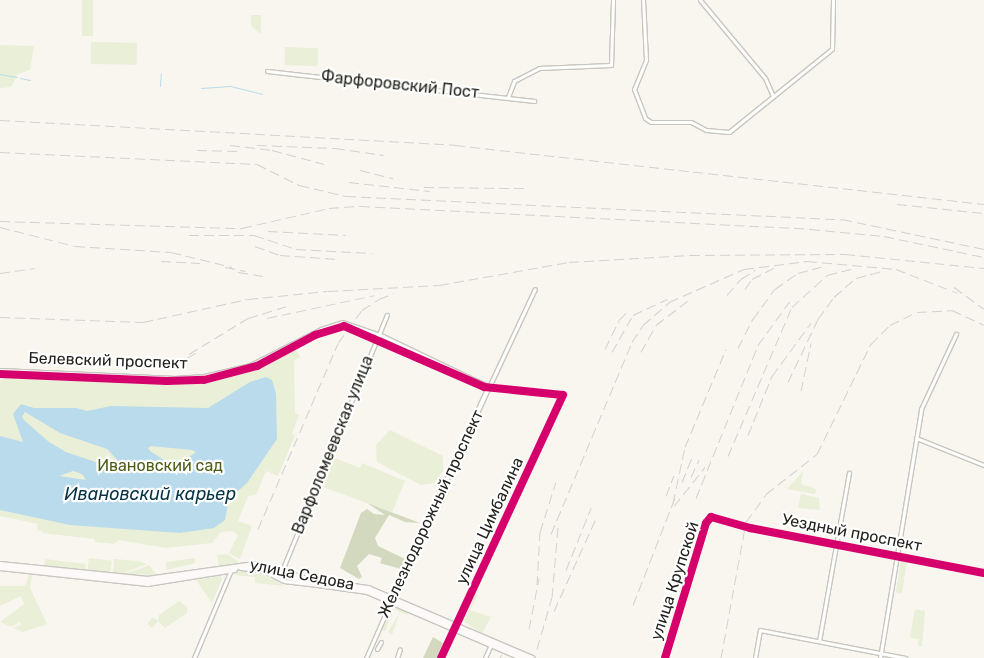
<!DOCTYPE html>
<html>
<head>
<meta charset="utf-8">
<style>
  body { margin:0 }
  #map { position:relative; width:984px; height:658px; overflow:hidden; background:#f8f6ef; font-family:Rubik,sans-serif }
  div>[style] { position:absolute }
  .green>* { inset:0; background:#eaefd8; transform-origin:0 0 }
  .forest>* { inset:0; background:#d3d9be }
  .water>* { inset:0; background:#b9dbeb }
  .stream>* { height:1px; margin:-0.5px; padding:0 0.5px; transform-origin:0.5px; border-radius:0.5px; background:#b9dbeb }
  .roads { filter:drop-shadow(1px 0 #c8c6c0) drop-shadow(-1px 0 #c8c6c0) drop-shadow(0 1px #c8c6c0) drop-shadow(0 -1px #c8c6c0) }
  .minor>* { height:3px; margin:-1.5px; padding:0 1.5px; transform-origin:1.5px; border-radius:1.5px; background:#fefefd }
  .tertiary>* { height:4px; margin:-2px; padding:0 2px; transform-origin:2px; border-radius:2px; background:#fefefd }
  .secondary>* { height:4.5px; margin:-2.25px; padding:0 2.25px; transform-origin:2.25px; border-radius:2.25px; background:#fcf9f8 }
  .rail>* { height:1px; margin-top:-0.5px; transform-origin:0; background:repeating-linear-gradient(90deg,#d2d1d0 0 10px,transparent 0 15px) }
  .cycleway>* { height:8px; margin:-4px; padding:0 4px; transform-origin:4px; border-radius:4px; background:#d6006c }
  span { translate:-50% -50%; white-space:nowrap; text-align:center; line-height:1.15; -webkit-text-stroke:4.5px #fff; paint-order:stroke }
  .street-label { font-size:16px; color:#23221d }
  .park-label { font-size:16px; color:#4d5c18 }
  .water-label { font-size:18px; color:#063445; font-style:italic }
</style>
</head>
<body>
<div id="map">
  <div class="green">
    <i style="left:82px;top:0;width:11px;height:36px"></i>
    <i style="clip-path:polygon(251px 15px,261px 15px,261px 34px,251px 26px)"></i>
    <i style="left:91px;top:42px;width:46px;height:22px;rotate:1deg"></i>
    <i style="clip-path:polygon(0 45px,34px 46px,30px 70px,18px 74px,11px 87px,0 88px)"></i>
    <i style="left:285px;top:47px;width:33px;height:18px;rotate:2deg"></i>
    <i style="clip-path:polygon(295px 348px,300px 357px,294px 361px,295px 413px,299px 415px,292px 434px,295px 435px,278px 476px,266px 471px,256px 495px,248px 496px,238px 521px,252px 526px,240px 559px,229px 553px,238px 535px,233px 531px,221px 532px,212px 543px,166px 548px,118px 540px,114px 544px,95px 542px,94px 539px,43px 533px,40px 530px,37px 532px,38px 524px,0 516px,0 380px,4px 379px,0 376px,201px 382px,246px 372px)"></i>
    <i style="clip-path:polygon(390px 430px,443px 456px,443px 471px,434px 483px,421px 485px,377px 462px,376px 445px)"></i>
    <i style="clip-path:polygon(332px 457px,360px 468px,362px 463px,405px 481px,392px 512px,320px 486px)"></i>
    <i style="clip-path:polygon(803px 471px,801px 484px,816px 489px,815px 494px,787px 489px)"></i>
    <i style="left:447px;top:489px;width:4px;height:62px;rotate:27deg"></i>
    <i style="clip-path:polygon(801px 494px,819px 498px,820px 510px,798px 508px)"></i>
    <i style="clip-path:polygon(227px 554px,239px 562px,219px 566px,217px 555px)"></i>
    <i style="left:89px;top:558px;width:23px;height:12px;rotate:7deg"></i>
    <i style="clip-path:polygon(195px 558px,195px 563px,167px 570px,166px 562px)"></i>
    <i style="clip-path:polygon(45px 559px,86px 564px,85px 570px,44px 566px)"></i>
    <i style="clip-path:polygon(114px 559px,138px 561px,147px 564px,120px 574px,113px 573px)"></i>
    <i style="left:901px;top:560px;width:6px;height:33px;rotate:9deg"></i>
    <i style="clip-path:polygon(149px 565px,157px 575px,123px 574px,142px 568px)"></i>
    <i style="clip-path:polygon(240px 570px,260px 573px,285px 586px,255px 583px,255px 577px,234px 575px)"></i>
    <i style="clip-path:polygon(29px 575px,32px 576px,30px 588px,47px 624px,23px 632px,13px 628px,21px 625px,20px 622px,11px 627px,0 622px,24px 604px,21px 596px,0 606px,0 586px,25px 586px)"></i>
    <i style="clip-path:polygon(220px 576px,222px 579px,212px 603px,196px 580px)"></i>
    <i style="clip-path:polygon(476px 593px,478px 595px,470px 610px,491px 617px,482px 633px,463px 621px)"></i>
    <i style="clip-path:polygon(179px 601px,187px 607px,187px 613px,165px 628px,158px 621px,152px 628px,147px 624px,153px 617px,158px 621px,159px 615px)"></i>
    <i style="clip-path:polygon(392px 605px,409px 612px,408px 615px,400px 612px,392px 635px,388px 632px,400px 612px,394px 609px,385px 631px,381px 630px)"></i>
    <i style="clip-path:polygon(915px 609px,925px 611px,922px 647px,918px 646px,919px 639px,910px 638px)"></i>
  </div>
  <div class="forest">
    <i style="clip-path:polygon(367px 503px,420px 523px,405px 522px,389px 515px,375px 538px,378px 546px,405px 559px,401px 569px,383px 564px,380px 563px,382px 558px,369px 554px,357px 566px,362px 577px,359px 579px,340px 568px,361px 513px,367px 509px,374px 514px,385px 515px)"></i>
    <i style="clip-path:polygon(433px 637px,443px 643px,436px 658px,423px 658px)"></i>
  </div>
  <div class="water">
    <i style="clip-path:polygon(evenodd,266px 377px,272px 380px,276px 394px,277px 439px,247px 483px,229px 499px,225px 520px,214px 528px,180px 533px,70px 525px,0 510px,0 436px,23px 442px,13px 414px,21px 404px,34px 408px,76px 408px,87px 411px,111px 406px,208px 408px,250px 382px,266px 377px,25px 412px,60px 433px,107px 449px,123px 466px,119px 470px,66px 452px,49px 442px,25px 421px,22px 417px,25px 412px,266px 377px,151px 446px,192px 450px,196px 452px,175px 467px,150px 451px,148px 448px,151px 446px,266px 377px,73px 471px,82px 474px,86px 480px,59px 476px,73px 471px)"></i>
  </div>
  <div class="stream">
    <i style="left:0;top:74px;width:17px;rotate:10deg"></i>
    <i style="left:20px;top:78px;width:10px;rotate:11deg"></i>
    <i style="left:160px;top:86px;width:13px;rotate:-86deg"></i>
    <i style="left:201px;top:88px;width:29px;rotate:-4deg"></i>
    <i style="left:230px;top:86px;width:33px;rotate:14deg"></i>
  </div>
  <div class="roads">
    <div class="minor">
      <i style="left:643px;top:0;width:60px;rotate:87.1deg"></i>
      <i style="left:646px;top:60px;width:31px;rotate:112deg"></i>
      <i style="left:634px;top:89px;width:31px;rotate:69deg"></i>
      <i style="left:645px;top:118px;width:7px;rotate:34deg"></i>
      <i style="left:651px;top:122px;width:40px"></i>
      <i style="left:691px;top:122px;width:17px;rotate:28deg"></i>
      <i style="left:706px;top:130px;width:23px;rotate:5deg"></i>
      <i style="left:729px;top:132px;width:132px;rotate:-38.9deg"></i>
      <i style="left:832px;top:49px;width:49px;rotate:-88.8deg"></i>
      <i style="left:700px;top:0;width:102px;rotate:50.2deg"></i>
      <i style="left:765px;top:78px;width:20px;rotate:66deg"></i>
      <i style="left:267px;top:71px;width:269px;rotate:6.4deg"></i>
      <i style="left:508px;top:97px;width:17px;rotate:-69deg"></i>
      <i style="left:514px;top:81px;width:28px;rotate:-27deg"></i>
      <i style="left:539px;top:68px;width:72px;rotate:-2.4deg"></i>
      <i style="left:611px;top:65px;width:65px;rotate:-88.2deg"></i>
      <i style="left:0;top:370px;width:175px;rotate:2.6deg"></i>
      <i style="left:175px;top:378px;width:29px;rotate:-4deg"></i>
      <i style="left:204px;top:376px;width:47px;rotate:-13.4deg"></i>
      <i style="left:250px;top:365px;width:80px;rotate:-26.9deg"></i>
      <i style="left:321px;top:329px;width:22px;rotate:-18deg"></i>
      <i style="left:342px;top:322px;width:43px;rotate:18.9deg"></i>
      <i style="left:383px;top:336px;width:118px;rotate:25.7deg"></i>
      <i style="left:489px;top:387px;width:74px;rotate:6.2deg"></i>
      <i style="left:563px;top:395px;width:290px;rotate:114.9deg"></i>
      <i style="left:489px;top:387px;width:108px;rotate:-64.9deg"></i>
      <i style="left:916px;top:438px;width:73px;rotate:21.7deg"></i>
      <i style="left:264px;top:571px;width:22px;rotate:27deg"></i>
      <i style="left:284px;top:581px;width:23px;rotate:7deg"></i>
      <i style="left:281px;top:573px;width:279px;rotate:-67.7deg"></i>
      <i style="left:819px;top:641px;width:171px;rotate:-79.9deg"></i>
      <i style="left:377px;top:649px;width:8px;rotate:-60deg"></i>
      <i style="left:194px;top:658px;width:95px;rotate:-67.2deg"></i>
      <i style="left:366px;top:658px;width:62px;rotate:-66.3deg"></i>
      <i style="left:397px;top:658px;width:9px;rotate:-72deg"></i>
      <i style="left:485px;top:658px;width:17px;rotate:-66deg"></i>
      <i style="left:665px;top:658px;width:141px;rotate:-73.1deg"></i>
      <i style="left:706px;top:523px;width:8px;rotate:-50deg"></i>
      <i style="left:711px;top:517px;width:41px;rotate:15.8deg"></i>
      <i style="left:750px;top:528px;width:238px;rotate:10.9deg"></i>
      <i style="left:755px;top:658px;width:28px;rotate:-80deg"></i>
      <i style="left:760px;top:630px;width:148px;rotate:10.9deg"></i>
      <i style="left:880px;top:658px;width:252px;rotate:-80.6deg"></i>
      <i style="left:921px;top:409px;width:83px;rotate:-65deg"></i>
    </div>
    <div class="tertiary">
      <i style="left:0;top:374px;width:167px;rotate:2.4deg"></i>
      <i style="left:167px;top:381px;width:37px;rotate:-2deg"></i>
      <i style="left:204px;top:380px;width:55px;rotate:-14.8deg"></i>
      <i style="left:257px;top:366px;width:66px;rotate:-28.1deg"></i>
      <i style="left:315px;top:335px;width:30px;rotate:-17deg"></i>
      <i style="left:344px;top:326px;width:157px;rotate:22.8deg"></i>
      <i style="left:489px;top:387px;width:235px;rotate:114.4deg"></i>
    </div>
    <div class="secondary">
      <i style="left:0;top:564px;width:148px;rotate:5.8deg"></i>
      <i style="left:147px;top:579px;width:108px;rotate:-8deg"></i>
      <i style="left:254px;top:564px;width:59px;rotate:15.7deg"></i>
      <i style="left:311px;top:580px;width:58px;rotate:8deg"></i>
      <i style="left:368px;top:588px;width:178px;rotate:23.1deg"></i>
      <i style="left:0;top:567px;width:148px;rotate:6.2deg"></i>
      <i style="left:147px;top:583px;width:88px;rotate:-9.1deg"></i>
      <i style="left:241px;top:567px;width:20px;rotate:6deg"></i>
      <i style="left:261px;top:569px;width:51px;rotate:15.9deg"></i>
      <i style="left:310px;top:583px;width:58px;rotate:8deg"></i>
      <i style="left:367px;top:591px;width:170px;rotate:23.2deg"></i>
    </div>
  </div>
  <div class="rail">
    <i style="left:0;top:120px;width:456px;rotate:3.1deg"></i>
    <i style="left:455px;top:145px;width:532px;rotate:6.36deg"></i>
    <i style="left:230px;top:145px;width:42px;rotate:6.8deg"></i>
    <i style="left:272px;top:150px;width:54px;rotate:15.1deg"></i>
    <i style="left:257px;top:145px;width:78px;rotate:2.2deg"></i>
    <i style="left:335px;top:148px;width:49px;rotate:8.1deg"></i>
    <i style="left:197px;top:150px;width:42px;rotate:1.4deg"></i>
    <i style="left:0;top:152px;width:257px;rotate:2.7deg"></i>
    <i style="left:257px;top:164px;width:47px;rotate:26.6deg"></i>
    <i style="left:299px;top:185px;width:48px;rotate:13.2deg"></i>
    <i style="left:346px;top:196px;width:497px;rotate:2.7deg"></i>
    <i style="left:842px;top:219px;width:145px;rotate:11.9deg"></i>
    <i style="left:360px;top:170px;width:34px;rotate:14deg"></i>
    <i style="left:349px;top:182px;width:81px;rotate:6.3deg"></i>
    <i style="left:424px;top:187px;width:103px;rotate:0.6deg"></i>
    <i style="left:897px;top:204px;width:87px;rotate:5.9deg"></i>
    <i style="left:0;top:221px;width:242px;rotate:1.7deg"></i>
    <i style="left:242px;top:228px;width:89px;rotate:-12.9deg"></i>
    <i style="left:329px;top:208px;width:31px;rotate:-4deg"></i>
    <i style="left:360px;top:206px;width:451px;rotate:2.9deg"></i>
    <i style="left:810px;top:229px;width:74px;rotate:5.4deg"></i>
    <i style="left:884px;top:236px;width:102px;rotate:11.9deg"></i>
    <i style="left:0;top:227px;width:77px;rotate:14.2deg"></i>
    <i style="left:75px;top:246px;width:96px;rotate:3.6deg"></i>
    <i style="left:171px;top:252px;width:63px;rotate:13.8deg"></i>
    <i style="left:268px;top:231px;width:78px;rotate:2.9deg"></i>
    <i style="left:189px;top:235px;width:65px"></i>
    <i style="left:254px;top:235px;width:44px;rotate:18.4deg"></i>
    <i style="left:296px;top:249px;width:76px;rotate:3deg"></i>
    <i style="left:255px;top:246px;width:27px;rotate:20deg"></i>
    <i style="left:280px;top:255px;width:58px;rotate:3.9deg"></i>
    <i style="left:161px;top:261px;width:39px;rotate:3deg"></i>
    <i style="left:225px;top:267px;width:21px;rotate:11deg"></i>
    <i style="left:238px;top:272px;width:25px;rotate:9deg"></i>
    <i style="left:0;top:273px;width:35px;rotate:-8deg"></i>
    <i style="left:954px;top:287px;width:37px;rotate:36deg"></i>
    <i style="left:745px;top:289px;width:12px;rotate:-55deg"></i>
    <i style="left:752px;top:279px;width:25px;rotate:-27deg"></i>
    <i style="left:727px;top:295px;width:21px;rotate:-49deg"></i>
    <i style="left:741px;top:279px;width:17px;rotate:-33deg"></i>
    <i style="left:0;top:317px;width:143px;rotate:2deg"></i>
    <i style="left:143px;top:322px;width:107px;rotate:-12.4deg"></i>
    <i style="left:248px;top:299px;width:80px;rotate:-5.7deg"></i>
    <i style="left:328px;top:291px;width:111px;rotate:-3.1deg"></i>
    <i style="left:439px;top:285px;width:132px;rotate:-10deg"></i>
    <i style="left:569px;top:262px;width:121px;rotate:-3.3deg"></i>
    <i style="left:690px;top:255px;width:155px;rotate:-0.4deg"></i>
    <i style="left:845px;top:254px;width:140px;rotate:5.8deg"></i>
    <i style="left:267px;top:318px;width:110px;rotate:-12deg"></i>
    <i style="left:738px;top:348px;width:33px;rotate:-63deg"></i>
    <i style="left:753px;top:319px;width:37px;rotate:-54deg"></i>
    <i style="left:775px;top:289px;width:28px;rotate:-35deg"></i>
    <i style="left:798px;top:273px;width:24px;rotate:-15deg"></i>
    <i style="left:605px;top:349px;width:32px;rotate:-64deg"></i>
    <i style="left:619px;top:320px;width:14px;rotate:-45deg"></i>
    <i style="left:612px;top:352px;width:43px;rotate:-60.4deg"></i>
    <i style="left:633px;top:315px;width:38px;rotate:-25deg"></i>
    <i style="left:641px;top:352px;width:31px;rotate:-61deg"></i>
    <i style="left:656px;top:325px;width:43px;rotate:-37.4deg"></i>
    <i style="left:189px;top:354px;width:69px;rotate:-31.4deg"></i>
    <i style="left:248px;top:318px;width:41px;rotate:-17.1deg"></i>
    <i style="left:174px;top:365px;width:25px;rotate:-29deg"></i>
    <i style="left:788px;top:382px;width:70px;rotate:-64.5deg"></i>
    <i style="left:818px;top:319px;width:27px;rotate:-54deg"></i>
    <i style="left:834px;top:297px;width:29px;rotate:-41deg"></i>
    <i style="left:856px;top:278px;width:30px;rotate:-15deg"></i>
    <i style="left:801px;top:391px;width:49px;rotate:-78.2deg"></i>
    <i style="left:748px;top:435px;width:64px;rotate:-67.9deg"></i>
    <i style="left:772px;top:376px;width:66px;rotate:-53.7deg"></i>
    <i style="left:728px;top:456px;width:162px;rotate:-66.8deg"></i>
    <i style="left:792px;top:307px;width:47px;rotate:-42.4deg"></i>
    <i style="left:827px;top:275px;width:30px;rotate:-14deg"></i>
    <i style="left:691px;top:477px;width:19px;rotate:-65deg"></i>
    <i style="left:682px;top:482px;width:27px;rotate:-68deg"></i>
    <i style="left:666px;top:496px;width:22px;rotate:-69deg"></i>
    <i style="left:696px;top:498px;width:165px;rotate:-67.9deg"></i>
    <i style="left:758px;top:345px;width:54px;rotate:-54deg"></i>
    <i style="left:673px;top:503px;width:57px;rotate:-77.9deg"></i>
    <i style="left:685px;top:447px;width:106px;rotate:-67.3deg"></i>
    <i style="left:674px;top:506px;width:50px;rotate:-51.5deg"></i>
    <i style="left:258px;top:529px;width:202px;rotate:-66.7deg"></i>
    <i style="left:338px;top:343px;width:41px;rotate:-54deg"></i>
    <i style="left:362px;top:310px;width:20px;rotate:-33deg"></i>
    <i style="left:379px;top:299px;width:16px;rotate:-22deg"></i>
    <i style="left:551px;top:534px;width:208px;rotate:-67.1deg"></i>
    <i style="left:632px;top:342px;width:20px;rotate:-57deg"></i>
    <i style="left:643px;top:325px;width:35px;rotate:-41deg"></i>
    <i style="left:669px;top:302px;width:82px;rotate:-23.7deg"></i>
    <i style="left:744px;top:269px;width:64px;rotate:-7.2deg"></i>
    <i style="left:807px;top:261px;width:89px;rotate:5.1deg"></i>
    <i style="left:896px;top:269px;width:66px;rotate:21.2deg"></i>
    <i style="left:566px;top:570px;width:67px;rotate:-68deg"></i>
    <i style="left:537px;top:585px;width:53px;rotate:-86.8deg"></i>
    <i style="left:540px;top:532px;width:52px;rotate:-72.3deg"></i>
    <i style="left:633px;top:605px;width:115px;rotate:-68.6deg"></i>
    <i style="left:554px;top:611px;width:104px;rotate:-65.6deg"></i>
    <i style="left:529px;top:629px;width:52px;rotate:-78.9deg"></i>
    <i style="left:537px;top:649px;width:54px;rotate:-73.9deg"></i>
    <i style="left:552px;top:597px;width:70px;rotate:-85.1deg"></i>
    <i style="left:500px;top:658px;width:4px;rotate:-63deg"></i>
    <i style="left:721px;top:658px;width:138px;rotate:-79.6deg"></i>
    <i style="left:746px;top:522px;width:34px;rotate:-54deg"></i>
    <i style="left:766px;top:494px;width:65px;rotate:-38.1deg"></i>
    <i style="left:817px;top:454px;width:123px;rotate:-63.9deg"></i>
    <i style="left:871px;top:344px;width:27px;rotate:-45deg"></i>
    <i style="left:890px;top:325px;width:30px;rotate:-26deg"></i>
    <i style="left:917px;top:312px;width:35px;rotate:-3deg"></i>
    <i style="left:952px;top:310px;width:35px;rotate:25deg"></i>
  </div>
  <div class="cycleway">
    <i style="left:0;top:374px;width:167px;rotate:2.4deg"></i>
    <i style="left:167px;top:381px;width:37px;rotate:-2deg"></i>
    <i style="left:204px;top:380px;width:55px;rotate:-14.8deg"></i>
    <i style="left:257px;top:366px;width:66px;rotate:-28.1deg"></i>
    <i style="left:315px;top:335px;width:30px;rotate:-17deg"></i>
    <i style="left:344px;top:326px;width:153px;rotate:23.5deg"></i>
    <i style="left:484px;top:387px;width:79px;rotate:5.8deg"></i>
    <i style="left:563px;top:395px;width:290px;rotate:114.9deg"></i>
    <i style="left:665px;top:658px;width:141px;rotate:-73.1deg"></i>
    <i style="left:706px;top:523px;width:8px;rotate:-50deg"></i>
    <i style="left:711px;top:517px;width:41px;rotate:15.8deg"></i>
    <i style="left:750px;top:528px;width:238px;rotate:10.9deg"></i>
  </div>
  <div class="street-label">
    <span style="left:400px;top:85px;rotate:6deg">Фарфоровский Пост</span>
    <span style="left:108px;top:361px;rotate:2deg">Белевский проспект</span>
    <span style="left:333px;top:445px;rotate:-68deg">Варфоломеевская улица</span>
    <span style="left:431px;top:514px;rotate:-65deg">Железнодорожный проспект</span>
    <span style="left:490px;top:521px;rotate:-65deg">улица Цимбалина</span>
    <span style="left:852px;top:533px;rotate:11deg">Уездный проспект</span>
    <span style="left:302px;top:575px;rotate:11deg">улица Седова</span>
    <span style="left:675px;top:581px;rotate:-72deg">улица Крупской</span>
  </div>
  <div class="park-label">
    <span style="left:160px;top:466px">Ивановский сад</span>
  </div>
  <div class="water-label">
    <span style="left:150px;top:494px">Ивановский карьер</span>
  </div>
</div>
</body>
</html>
